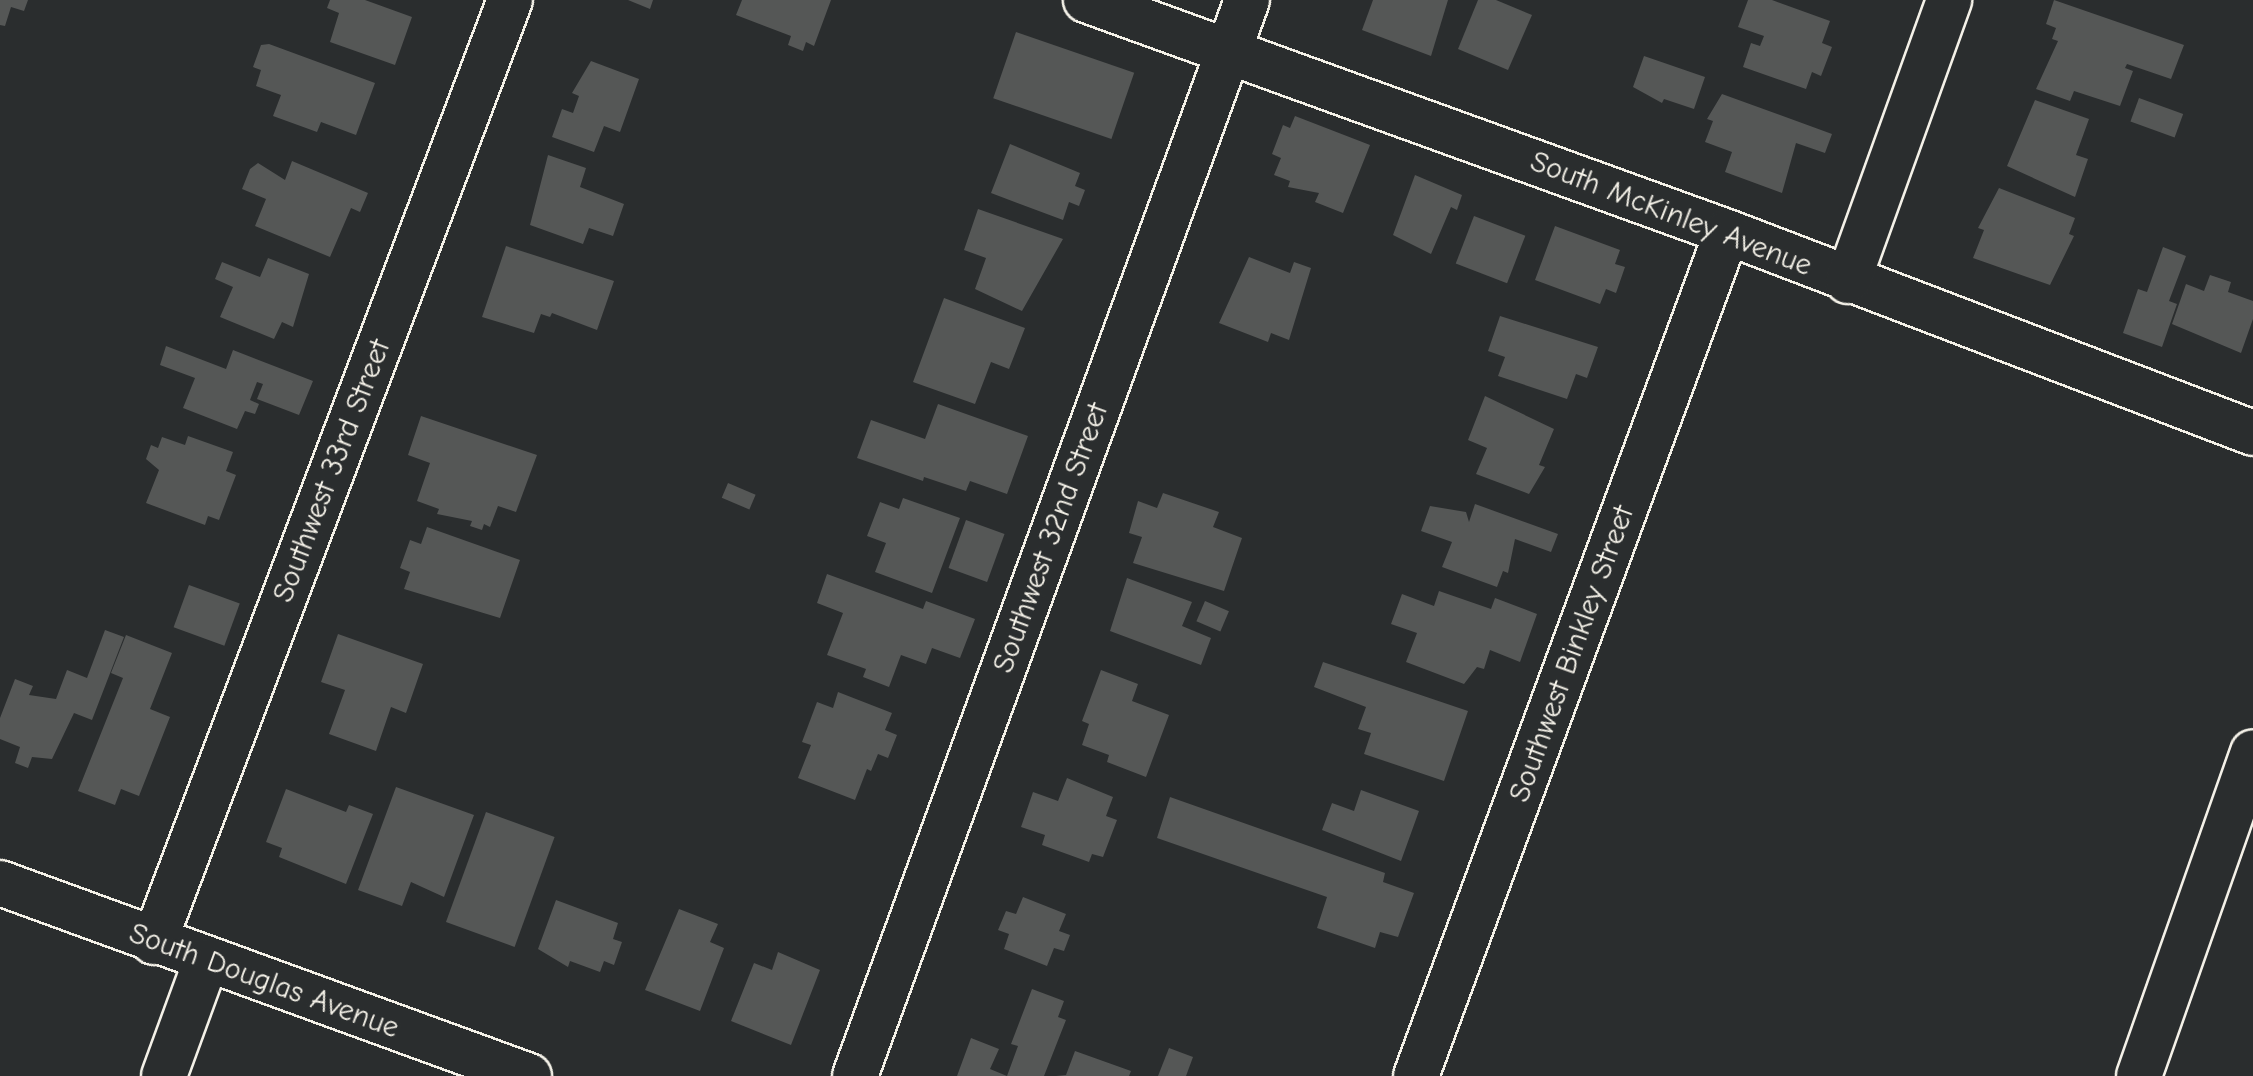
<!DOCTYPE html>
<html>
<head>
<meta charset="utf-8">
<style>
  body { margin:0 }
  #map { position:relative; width:2253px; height:1076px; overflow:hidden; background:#2a2d2e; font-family:"Comic Neue",sans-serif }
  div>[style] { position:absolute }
  .building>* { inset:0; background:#555756; transform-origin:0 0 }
  .roads { filter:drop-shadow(2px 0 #f4f1e8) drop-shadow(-2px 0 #f4f1e8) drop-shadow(0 2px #f4f1e8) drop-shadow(0 -2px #f4f1e8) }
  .street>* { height:44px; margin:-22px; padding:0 22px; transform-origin:22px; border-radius:22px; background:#2a2d2e }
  span { translate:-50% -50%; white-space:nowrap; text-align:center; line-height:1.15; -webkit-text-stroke:6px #2a2d2e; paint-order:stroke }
  .street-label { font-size:30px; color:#f4f1e8 }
</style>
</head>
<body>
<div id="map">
  <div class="building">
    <i style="clip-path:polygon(0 0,28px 0,24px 11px,11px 7px,5px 26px,0 25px)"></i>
    <i style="clip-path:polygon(330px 0,365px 0,412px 17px,395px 65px,330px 42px,339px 13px,327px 8px)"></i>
    <i style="clip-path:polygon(628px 0,653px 0,650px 9px)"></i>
    <i style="clip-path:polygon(742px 0,831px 0,814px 46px,806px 42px,803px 51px,788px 45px,791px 36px,736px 15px)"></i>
    <i style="clip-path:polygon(1373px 0,1448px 0,1431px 56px,1362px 30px)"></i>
    <i style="clip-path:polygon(1478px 0,1496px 0,1532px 15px,1508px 70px,1458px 49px)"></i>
    <i style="clip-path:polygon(1748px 0,1772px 0,1830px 21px,1822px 43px,1832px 47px,1821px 76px,1812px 72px,1806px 89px,1743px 67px,1751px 43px,1760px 46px,1764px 36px,1738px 27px)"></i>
    <i style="clip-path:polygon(2054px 0,2184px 45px,2171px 79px,2127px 64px,2125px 68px,2133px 71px,2120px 106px,2074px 91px,2070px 101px,2036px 89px,2058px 41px,2052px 39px,2056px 28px,2046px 24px)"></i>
    <i style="left:1016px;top:32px;width:125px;height:70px;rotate:19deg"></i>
    <i style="clip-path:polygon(269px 44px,375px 83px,356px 135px,321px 122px,317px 132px,273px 116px,281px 95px,256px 86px,261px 70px,253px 67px,261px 45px)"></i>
    <i style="clip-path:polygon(1644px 56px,1705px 77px,1694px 109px,1664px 99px,1662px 103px,1633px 87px)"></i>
    <i style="clip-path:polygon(591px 61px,639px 79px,620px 132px,604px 126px,594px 152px,552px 137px,562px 109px,573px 113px,579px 96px,572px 93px)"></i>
    <i style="clip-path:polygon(1722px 94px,1832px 134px,1825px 153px,1796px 143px,1782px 193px,1725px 172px,1732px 152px,1705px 142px,1713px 121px,1707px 119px)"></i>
    <i style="left:2139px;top:98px;width:47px;height:25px;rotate:20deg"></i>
    <i style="clip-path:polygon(2035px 100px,2089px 119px,2076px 155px,2088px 159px,2075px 197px,2007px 166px)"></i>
    <i style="clip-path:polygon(1295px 116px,1370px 145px,1343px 213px,1315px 202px,1319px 193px,1288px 187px,1290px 181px,1274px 175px,1281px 158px,1272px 154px,1283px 125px,1290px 128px)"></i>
    <i style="clip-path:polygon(1010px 144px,1080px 173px,1075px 186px,1085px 190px,1079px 206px,1069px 202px,1063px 220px,991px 193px)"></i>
    <i style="clip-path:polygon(548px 155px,586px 168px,580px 187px,624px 204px,613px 236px,589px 228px,583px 244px,530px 225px)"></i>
    <i style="clip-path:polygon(292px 161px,368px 193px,360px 212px,351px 208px,330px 257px,255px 226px,266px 199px,242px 189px,250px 169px,258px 163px,285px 180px)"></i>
    <i style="clip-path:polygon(1415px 175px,1462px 195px,1457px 210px,1451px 207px,1431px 254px,1393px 235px)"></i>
    <i style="clip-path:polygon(1999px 188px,2075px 218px,2069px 234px,2074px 236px,2050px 285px,1973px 258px,1984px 230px,1978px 228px)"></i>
    <i style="clip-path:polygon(978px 209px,1063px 239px,1022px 311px,975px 289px,986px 258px,964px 250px)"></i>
    <i style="left:1474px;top:216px;width:55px;height:51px;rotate:21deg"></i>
    <i style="clip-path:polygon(1555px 226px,1620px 250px,1615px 264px,1625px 267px,1616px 293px,1606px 289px,1600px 304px,1535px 280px)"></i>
    <i style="clip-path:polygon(506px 246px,614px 281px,597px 330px,552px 313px,550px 317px,541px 314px,534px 333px,482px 317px)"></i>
    <i style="clip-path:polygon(2163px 247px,2186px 256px,2169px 301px,2177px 304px,2162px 347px,2123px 333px,2138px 289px,2147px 292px)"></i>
    <i style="clip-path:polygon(1249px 257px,1290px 273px,1294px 262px,1311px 268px,1289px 340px,1271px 333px,1268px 342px,1219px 323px)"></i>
    <i style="clip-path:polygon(268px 258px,309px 274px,293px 327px,282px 322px,274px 339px,220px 317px,233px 287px,215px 279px,222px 262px,260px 277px)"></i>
    <i style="clip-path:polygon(2210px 275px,2231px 282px,2228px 292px,2253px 301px,2253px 319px,2241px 353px,2172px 324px,2186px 284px,2204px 291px)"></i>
    <i style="clip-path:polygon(944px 298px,1025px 328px,1009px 369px,991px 362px,975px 404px,913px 382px)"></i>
    <i style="clip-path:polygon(1500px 316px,1598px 347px,1587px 378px,1576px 374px,1567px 399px,1498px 376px,1505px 357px,1488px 351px)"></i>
    <i style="clip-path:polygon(166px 346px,226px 369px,233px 350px,313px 381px,299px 415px,257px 399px,263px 384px,257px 382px,250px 400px,259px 404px,255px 414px,245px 411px,237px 429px,183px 408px,195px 378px,160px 365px)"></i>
    <i style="clip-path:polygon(1485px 396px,1554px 429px,1539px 465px,1545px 467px,1529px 494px,1476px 474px,1487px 448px,1468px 440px)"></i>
    <i style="clip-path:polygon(938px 404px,1028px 436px,1007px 494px,970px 481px,966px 491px,924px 477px,923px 481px,857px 458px,871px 420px,925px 439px)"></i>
    <i style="clip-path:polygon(421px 416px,537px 455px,516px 512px,498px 506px,490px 527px,484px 524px,482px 530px,470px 526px,472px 521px,437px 514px,439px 509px,417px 501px,430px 463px,408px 455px)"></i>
    <i style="clip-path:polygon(188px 436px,233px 452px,226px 471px,236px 475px,219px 520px,208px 516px,205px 525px,146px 503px,159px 470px,146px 459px,151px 445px,158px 448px,162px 437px,185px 445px)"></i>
    <i style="left:728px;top:483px;width:30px;height:16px;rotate:23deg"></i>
    <i style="clip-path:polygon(1163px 493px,1219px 512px,1213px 527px,1242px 538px,1224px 591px,1133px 563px,1142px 537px,1129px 533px,1138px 501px,1157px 508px)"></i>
    <i style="clip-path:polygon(903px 498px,960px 518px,932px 593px,875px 572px,886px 543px,867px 536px,880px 502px,899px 509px)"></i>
    <i style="clip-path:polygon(1475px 504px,1558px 534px,1551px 552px,1515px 539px,1508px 573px,1503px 571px,1497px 587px,1442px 567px,1452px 542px,1421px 531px,1430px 506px,1466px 512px,1469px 522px)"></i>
    <i style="left:966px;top:520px;width:41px;height:51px;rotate:20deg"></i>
    <i style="clip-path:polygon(427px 527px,520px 560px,500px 618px,404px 589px,410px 572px,400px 568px,410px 540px,421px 544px)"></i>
    <i style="clip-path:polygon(827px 574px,923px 609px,926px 601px,975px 619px,960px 658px,932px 648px,926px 664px,901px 655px,889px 687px,863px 677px,866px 669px,827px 655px,843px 613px,817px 603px)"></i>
    <i style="clip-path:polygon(1127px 578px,1192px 602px,1182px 626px,1211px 638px,1201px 665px,1110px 631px)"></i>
    <i style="left:189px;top:585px;width:54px;height:45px;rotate:20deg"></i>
    <i style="clip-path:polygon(1439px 591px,1491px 609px,1495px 598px,1537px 614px,1520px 662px,1490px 650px,1484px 669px,1477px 667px,1464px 684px,1406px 662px,1417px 633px,1391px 624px,1402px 594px,1434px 606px)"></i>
    <i style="left:1205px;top:601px;width:26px;height:22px;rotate:23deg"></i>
    <i style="clip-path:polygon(105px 630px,124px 637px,92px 720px,74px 713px,52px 759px,32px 757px,28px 768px,15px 763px,20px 747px,0 739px,0 718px,15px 679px,33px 686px,29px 695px,56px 699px,67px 670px,87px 678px)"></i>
    <i style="clip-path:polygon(338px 634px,423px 664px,406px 713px,391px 707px,376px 751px,329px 734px,345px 690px,321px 682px)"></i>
    <i style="clip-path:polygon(126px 635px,172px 653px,150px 709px,170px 717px,139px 796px,121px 789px,115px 805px,78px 791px,123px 678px,111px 673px)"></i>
    <i style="clip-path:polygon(1323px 662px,1468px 711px,1444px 781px,1364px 754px,1371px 733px,1358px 729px,1366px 707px,1314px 687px)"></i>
    <i style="clip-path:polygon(1101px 670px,1138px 684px,1132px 701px,1169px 715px,1146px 777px,1107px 762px,1109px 755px,1082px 745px,1089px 724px,1082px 721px)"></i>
    <i style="clip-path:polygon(838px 692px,892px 713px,885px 730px,897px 735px,888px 758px,878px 754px,871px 771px,867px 769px,855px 800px,798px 778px,811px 745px,802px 742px,817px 702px,833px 708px)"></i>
    <i style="clip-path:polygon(1067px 778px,1113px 797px,1106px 816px,1117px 820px,1103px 857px,1092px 854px,1089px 862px,1042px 845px,1045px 835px,1021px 827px,1033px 792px,1058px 801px)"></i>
    <i style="clip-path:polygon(396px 787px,474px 815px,444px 897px,411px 882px,402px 906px,358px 890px)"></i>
    <i style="clip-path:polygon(286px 789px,346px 812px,349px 805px,373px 814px,346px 884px,279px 857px,282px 848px,266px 842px)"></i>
    <i style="clip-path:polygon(1361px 790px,1419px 811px,1401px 861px,1322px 830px,1332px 803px,1354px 811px)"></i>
    <i style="clip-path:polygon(1170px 797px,1385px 873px,1383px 882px,1414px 893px,1398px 937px,1380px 932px,1375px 948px,1317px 928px,1327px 897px,1157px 838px)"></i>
    <i style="left:486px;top:812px;width:73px;height:117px;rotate:20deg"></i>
    <i style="clip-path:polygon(1023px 897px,1066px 914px,1059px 931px,1070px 935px,1064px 951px,1054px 948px,1047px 966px,1004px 949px,1009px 934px,998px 930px,1006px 911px,1016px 914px)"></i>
    <i style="clip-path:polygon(556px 900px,618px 923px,613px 939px,622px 942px,614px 965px,604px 961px,600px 972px,570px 961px,568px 967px,538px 949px)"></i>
    <i style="clip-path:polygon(679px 909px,718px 924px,710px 942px,724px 948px,700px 1011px,645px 990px)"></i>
    <i style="clip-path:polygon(778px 952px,820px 970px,791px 1045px,731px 1021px,754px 963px,772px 970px)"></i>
    <i style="clip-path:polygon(1032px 989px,1064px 1001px,1058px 1017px,1066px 1020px,1044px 1076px,1007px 1076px,1018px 1046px,1011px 1044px)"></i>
    <i style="clip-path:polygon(971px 1038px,999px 1049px,990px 1069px,1007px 1076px,957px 1076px)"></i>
    <i style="clip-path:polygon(1169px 1048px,1193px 1057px,1186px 1076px,1158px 1076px)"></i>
    <i style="clip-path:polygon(1075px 1051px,1131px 1071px,1129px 1076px,1056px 1076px,1066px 1075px)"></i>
  </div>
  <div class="roads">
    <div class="street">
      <i style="left:1086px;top:0;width:682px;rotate:19.9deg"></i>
      <i style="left:1727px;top:232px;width:563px;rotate:20.91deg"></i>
      <i style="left:1848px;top:281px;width:299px;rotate:-70.2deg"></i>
      <i style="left:0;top:883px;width:563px;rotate:20.04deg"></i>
      <i style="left:154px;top:942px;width:1007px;rotate:-69.3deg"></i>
      <i style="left:164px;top:1076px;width:122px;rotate:-69.9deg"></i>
      <i style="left:855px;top:1076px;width:1145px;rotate:-69.98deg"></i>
      <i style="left:1416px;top:1076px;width:899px;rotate:-69.77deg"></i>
      <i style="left:2139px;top:1076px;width:343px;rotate:-70.6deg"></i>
    </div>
  </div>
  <div class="street-label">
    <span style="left:1671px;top:214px;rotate:21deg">South McKinley Avenue</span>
    <span style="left:332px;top:471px;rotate:-69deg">Southwest 33rd Street</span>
    <span style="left:1051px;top:538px;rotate:-70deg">Southwest 32nd Street</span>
    <span style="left:1572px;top:654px;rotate:-70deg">Southwest Binkley Street</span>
    <span style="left:264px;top:981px;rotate:20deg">South Douglas Avenue</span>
  </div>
</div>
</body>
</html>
